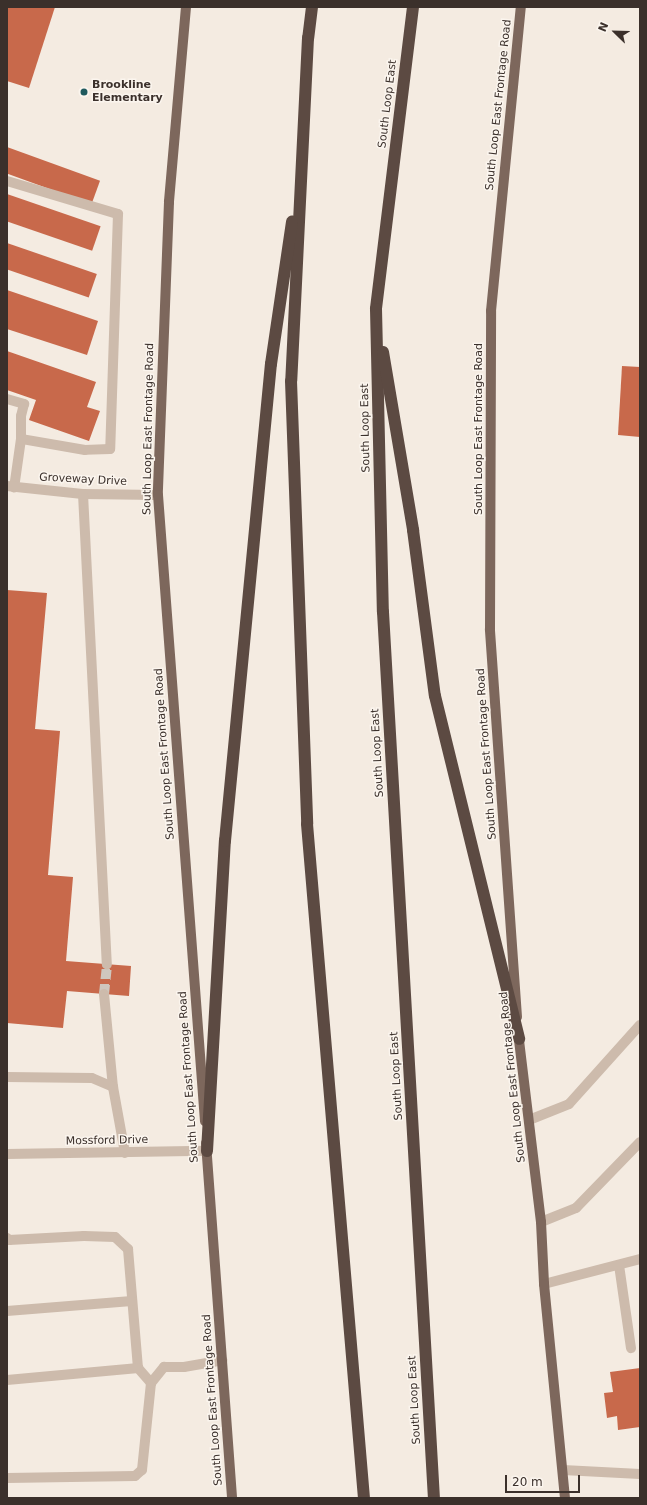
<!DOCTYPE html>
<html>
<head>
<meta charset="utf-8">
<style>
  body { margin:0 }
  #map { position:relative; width:647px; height:1505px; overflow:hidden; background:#f4ebe1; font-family:"DejaVu Sans",sans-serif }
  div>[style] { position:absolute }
  .building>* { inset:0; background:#c8694b; transform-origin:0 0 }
  .minor-tunnel>* { height:10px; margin-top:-5px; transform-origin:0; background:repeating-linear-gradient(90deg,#cfc6bd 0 10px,transparent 0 15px) }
  .minor>* { height:10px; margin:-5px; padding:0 5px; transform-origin:5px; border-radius:5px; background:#cdbbac }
  .major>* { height:10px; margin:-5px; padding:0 5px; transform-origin:5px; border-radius:5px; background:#7d675c }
  .highway>* { height:12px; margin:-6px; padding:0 6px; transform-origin:6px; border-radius:6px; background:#5c4a42 }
  .dots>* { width:11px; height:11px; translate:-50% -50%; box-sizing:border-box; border:2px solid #fbf5ee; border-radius:50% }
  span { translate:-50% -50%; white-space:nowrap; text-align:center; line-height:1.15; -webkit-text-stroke:3px #fbf5ee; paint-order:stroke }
  .poi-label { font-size:11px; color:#3b302b; font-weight:700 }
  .left { translate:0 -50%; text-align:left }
  .street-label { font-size:11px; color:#3b302b }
  .frame { position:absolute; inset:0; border:8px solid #3b302b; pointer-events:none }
  .north { position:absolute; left:595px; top:12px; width:40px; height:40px; -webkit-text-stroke:3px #fbf5ee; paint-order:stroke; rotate:293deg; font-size:11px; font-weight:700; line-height:16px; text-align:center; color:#3b302b }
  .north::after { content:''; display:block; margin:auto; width:14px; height:18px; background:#3b302b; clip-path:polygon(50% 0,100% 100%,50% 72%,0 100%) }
  .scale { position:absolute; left:505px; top:1475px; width:75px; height:18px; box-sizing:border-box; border:2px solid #3b302b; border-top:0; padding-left:5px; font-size:12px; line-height:14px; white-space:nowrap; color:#3b302b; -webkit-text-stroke:3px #fbf5ee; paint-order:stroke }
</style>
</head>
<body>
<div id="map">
  <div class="building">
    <i style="clip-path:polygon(7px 7px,55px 7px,29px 88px,7px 81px)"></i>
    <i style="left:7px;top:147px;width:99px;height:25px;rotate:20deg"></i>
    <i style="left:7px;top:194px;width:99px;height:26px;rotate:19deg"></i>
    <i style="left:7px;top:243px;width:95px;height:25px;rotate:19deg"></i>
    <i style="clip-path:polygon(7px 290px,98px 321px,87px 355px,7px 329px)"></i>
    <i style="clip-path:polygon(7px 351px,96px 382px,87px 407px,100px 411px,89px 441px,29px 420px,36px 400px,7px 390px)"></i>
    <i style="clip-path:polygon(622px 366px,640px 367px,640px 437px,618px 435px)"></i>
    <i style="clip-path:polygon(7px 590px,47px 593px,35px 729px,60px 731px,48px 875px,73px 877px,66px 961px,131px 966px,129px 996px,67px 991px,63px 1028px,7px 1023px)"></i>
    <i style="clip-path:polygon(640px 1368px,640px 1427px,618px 1430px,617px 1416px,607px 1418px,604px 1393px,613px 1392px,610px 1372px)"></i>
  </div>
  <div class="minor-tunnel">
    <i style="left:104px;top:994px;width:30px;rotate:-84deg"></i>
  </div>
  <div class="minor">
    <i style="left:7px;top:181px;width:116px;rotate:16.6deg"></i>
    <i style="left:118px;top:214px;width:235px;rotate:91.9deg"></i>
    <i style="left:110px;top:449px;width:25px;rotate:178deg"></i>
    <i style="left:85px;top:450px;width:65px;rotate:-170.2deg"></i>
    <i style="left:21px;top:439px;width:49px;rotate:98.1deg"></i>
    <i style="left:7px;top:399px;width:18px;rotate:16deg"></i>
    <i style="left:24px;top:404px;width:12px;rotate:104deg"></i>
    <i style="left:21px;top:416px;width:23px;rotate:90deg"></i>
    <i style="left:7px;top:486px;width:76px;rotate:6deg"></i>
    <i style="left:83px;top:494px;width:75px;rotate:0.8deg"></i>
    <i style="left:83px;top:494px;width:471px;rotate:87.1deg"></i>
    <i style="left:104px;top:994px;width:93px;rotate:84.5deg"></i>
    <i style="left:7px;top:1077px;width:85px;rotate:0.7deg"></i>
    <i style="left:92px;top:1078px;width:23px;rotate:23deg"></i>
    <i style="left:113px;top:1087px;width:67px;rotate:79.7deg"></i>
    <i style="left:529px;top:1120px;width:43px;rotate:-21.8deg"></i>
    <i style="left:569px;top:1104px;width:106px;rotate:-48.1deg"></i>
    <i style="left:7px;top:1154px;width:200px;rotate:-0.9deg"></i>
    <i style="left:541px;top:1222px;width:38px;rotate:-22deg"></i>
    <i style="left:576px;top:1208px;width:92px;rotate:-45.9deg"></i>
    <i style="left:7px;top:1238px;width:3px;rotate:45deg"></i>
    <i style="left:9px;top:1240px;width:75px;rotate:-3.1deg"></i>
    <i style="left:84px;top:1236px;width:31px;rotate:2deg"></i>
    <i style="left:115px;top:1237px;width:18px;rotate:43deg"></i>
    <i style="left:128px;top:1249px;width:119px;rotate:85.2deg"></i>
    <i style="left:138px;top:1368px;width:20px;rotate:49deg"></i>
    <i style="left:619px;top:1265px;width:84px;rotate:81.8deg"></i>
    <i style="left:544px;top:1284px;width:99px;rotate:-14.6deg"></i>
    <i style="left:7px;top:1311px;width:125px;rotate:-4.6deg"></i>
    <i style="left:7px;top:1380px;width:132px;rotate:-5.2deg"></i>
    <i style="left:563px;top:1470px;width:77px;rotate:3deg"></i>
    <i style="left:7px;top:1478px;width:128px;rotate:-0.9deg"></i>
    <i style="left:135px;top:1476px;width:9px;rotate:-41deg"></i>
    <i style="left:142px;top:1470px;width:87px;rotate:-84.1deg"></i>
    <i style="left:151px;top:1383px;width:21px;rotate:-51deg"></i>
    <i style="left:164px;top:1367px;width:20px"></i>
    <i style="left:184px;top:1367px;width:39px;rotate:-10deg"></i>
  </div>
  <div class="major">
    <i style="left:186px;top:7px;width:196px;rotate:95deg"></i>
    <i style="left:169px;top:202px;width:293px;rotate:92.2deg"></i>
    <i style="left:158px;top:495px;width:628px;rotate:85.71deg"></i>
    <i style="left:517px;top:1017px;width:389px;rotate:-94deg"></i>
    <i style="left:490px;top:629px;width:318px;rotate:-89.8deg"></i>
    <i style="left:491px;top:311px;width:305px;rotate:-84.4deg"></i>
    <i style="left:518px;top:1032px;width:191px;rotate:83.1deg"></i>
    <i style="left:541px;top:1222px;width:62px;rotate:87.2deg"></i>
    <i style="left:544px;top:1284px;width:215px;rotate:84.4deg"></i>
    <i style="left:206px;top:1143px;width:356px;rotate:85.8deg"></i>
  </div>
  <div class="highway">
    <i style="left:312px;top:7px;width:31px;rotate:97deg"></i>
    <i style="left:308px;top:38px;width:343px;rotate:92.8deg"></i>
    <i style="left:291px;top:381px;width:443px;rotate:87.9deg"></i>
    <i style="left:307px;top:824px;width:676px;rotate:85.17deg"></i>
    <i style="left:413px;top:7px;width:304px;rotate:97deg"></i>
    <i style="left:376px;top:309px;width:303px;rotate:88.7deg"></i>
    <i style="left:383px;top:612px;width:887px;rotate:86.71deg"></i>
    <i style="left:383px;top:352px;width:181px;rotate:80.4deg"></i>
    <i style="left:413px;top:530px;width:167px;rotate:82.5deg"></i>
    <i style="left:435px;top:696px;width:353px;rotate:76.2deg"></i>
    <i style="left:207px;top:1151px;width:311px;rotate:-86.7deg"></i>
    <i style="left:225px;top:841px;width:479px;rotate:-84.5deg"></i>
    <i style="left:271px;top:364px;width:144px;rotate:-81.6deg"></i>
  </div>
  <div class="dots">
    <i style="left:84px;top:92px;background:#1f5a5e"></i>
  </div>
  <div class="poi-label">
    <span class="left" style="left:92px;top:92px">Brookline<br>Elementary</span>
  </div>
  <div class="street-label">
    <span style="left:388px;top:104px;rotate:-83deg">South Loop East</span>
    <span style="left:499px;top:105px;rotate:-84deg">South Loop East Frontage Road</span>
    <span style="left:366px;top:428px;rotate:-91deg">South Loop East</span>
    <span style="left:149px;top:429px;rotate:-89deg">South Loop East Frontage Road</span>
    <span style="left:479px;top:429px;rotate:-90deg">South Loop East Frontage Road</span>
    <span style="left:83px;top:480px;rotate:3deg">Groveway Drive</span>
    <span style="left:378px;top:753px;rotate:-93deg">South Loop East</span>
    <span style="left:165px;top:754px;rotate:-94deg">South Loop East Frontage Road</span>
    <span style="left:487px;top:754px;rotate:-94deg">South Loop East Frontage Road</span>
    <span style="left:397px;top:1076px;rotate:-93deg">South Loop East</span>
    <span style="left:189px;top:1077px;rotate:-94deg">South Loop East Frontage Road</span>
    <span style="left:513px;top:1077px;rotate:-96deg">South Loop East Frontage Road</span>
    <span style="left:107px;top:1141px;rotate:-1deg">Mossford Drive</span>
    <span style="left:213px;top:1400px;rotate:-94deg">South Loop East Frontage Road</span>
    <span style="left:415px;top:1400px;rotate:-93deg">South Loop East</span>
  </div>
  <div class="frame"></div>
  <div class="north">N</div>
  <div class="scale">20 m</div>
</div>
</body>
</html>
